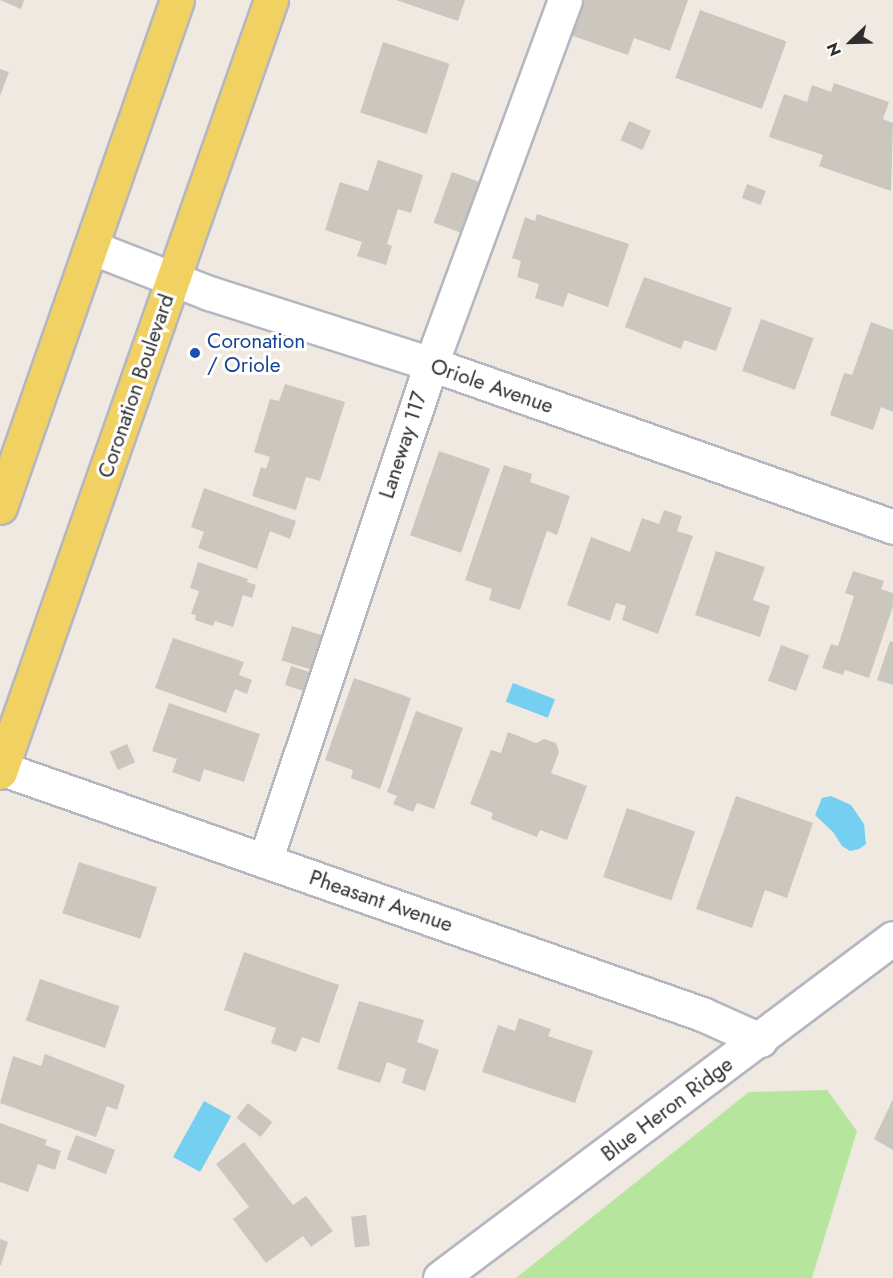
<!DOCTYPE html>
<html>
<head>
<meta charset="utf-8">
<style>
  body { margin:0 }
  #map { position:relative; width:893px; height:1278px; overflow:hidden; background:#efe9e1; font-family:Jost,sans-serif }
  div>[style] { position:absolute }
  .green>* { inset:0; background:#b6e59e }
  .water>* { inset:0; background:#75cff0; transform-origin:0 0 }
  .building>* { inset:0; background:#cbc7bf; transform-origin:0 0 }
  .roads { filter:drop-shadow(2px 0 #b4b7c1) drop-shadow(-2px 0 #b4b7c1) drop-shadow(0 2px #b4b7c1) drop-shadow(0 -2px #b4b7c1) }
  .minor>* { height:33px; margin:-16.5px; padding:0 16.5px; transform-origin:16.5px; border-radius:16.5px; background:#fff }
  .major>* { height:33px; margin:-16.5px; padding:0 16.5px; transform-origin:16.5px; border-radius:16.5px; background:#f2d163 }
  .dots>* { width:16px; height:16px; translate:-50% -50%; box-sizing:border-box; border:3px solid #fff; border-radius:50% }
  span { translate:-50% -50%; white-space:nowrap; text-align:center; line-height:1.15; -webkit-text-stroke:6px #fff; paint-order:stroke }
  .transit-label { font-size:21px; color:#164399 }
  .left { translate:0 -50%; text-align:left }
  .street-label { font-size:21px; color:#2e2e2e }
  .north { position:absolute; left:821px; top:12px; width:60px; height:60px; -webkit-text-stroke:4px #fff; paint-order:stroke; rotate:247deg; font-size:16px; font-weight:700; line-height:24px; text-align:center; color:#2e2e2e }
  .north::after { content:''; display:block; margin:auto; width:21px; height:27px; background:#2e2e2e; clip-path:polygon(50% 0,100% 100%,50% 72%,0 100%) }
</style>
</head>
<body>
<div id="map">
  <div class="green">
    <i style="clip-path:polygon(827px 1090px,857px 1131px,812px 1278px,516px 1278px,749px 1092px)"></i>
  </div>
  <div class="water">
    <i style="left:513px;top:683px;width:45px;height:20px;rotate:21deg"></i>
    <i style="clip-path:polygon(831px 796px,851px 805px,864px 824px,866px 844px,859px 849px,850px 851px,842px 846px,833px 832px,815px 815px,822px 798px)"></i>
    <i style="left:204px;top:1101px;width:31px;height:64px;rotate:29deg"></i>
  </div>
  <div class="building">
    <i style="clip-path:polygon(0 0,24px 0,21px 9px)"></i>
    <i style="clip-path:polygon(396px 0,465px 0,458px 21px)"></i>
    <i style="clip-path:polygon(582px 0,688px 0,670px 51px,634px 38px,628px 55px,570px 35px)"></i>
    <i style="left:700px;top:10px;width:92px;height:72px;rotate:20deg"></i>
    <i style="left:383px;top:42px;width:70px;height:74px;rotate:18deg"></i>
    <i style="clip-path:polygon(0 69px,9px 72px,0 96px)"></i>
    <i style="clip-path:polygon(834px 83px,889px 102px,883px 119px,893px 123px,891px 191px,819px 166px,823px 155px,769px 137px,784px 94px,807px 102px,812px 85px,831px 92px)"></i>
    <i style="left:629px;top:121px;width:24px;height:21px;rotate:24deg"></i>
    <i style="clip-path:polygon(378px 160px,423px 175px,411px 213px,398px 209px,387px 244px,392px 246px,386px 265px,357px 256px,362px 242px,325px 230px,340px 182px,368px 191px)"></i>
    <i style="left:452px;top:172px;width:44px;height:54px;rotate:20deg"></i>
    <i style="left:747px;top:184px;width:20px;height:15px;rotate:20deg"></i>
    <i style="clip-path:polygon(537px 214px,629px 244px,608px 307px,568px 293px,563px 307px,535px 298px,539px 284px,517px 277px,521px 261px,512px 258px,525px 217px,535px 221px)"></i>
    <i style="clip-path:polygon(644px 277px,732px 308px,716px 351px,684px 340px,681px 349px,625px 327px)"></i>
    <i style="left:761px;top:319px;width:56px;height:55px;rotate:20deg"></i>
    <i style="clip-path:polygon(871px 322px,893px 330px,893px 412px,881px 407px,873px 430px,830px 415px,844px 373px,852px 375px)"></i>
    <i style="clip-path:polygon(285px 384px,345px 402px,320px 481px,306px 477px,296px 510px,252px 496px,261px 467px,266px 469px,270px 457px,254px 452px,270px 399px,279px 401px)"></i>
    <i style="left:439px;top:451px;width:54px;height:89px;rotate:19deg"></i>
    <i style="clip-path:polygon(504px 465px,532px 474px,530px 482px,570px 496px,557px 535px,547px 531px,520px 610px,489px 600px,492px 589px,465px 580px)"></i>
    <i style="clip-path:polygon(204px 488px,296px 521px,290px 539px,270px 531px,257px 569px,198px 548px,204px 532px,191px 527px)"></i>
    <i style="clip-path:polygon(664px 510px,682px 516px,677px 531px,693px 536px,658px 634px,622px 620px,626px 606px,616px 603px,610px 621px,567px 605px,591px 537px,630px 552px,642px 518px,659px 524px)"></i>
    <i style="clip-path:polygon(716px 551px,765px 567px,753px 600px,770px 606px,760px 637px,695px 615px)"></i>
    <i style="clip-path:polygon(198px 562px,248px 579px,247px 582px,256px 585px,252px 598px,243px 595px,233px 627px,215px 621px,213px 626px,195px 620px,196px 615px,191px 614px,199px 591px,190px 588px)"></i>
    <i style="clip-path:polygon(853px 571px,884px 581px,881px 589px,893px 593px,893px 606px,869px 678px,845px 670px,843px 675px,822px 668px,831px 644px,838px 646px,854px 596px,845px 593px)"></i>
    <i style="left:292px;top:626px;width:47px;height:36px;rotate:17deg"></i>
    <i style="clip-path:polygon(173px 638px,244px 662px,239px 675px,252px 680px,247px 694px,235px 689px,226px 713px,155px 688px)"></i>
    <i style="clip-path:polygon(890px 641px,893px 642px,893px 685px,877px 680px)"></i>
    <i style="left:781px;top:645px;width:30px;height:38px;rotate:20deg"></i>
    <i style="left:291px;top:666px;width:35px;height:20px;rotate:18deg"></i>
    <i style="clip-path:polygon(354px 678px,411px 698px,380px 789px,351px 778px,353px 770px,325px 760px)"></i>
    <i style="clip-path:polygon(169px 703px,260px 734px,244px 782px,204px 769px,200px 782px,172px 772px,177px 759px,152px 751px)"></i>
    <i style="clip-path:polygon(416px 711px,463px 728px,434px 809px,417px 803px,413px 812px,393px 804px,397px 796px,387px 792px)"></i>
    <i style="clip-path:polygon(508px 732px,536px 743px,544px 739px,556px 743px,559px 752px,551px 773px,587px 786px,567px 840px,540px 830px,537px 837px,491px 819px,493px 813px,470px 804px,491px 750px,501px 753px)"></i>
    <i style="left:127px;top:744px;width:20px;height:19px;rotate:66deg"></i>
    <i style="clip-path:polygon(736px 796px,813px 823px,787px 898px,765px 890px,752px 928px,696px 909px)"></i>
    <i style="left:627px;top:808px;width:72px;height:73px;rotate:19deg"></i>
    <i style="left:79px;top:862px;width:82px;height:54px;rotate:18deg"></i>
    <i style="clip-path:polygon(244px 952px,339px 985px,319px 1043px,302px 1037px,296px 1052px,271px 1043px,276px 1028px,224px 1010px)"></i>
    <i style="left:40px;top:979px;width:84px;height:44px;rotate:19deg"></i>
    <i style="clip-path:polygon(359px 1001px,424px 1020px,417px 1042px,439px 1050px,425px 1091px,402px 1083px,406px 1069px,387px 1062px,380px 1083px,337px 1069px)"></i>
    <i style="clip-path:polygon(519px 1018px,551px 1029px,548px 1036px,593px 1051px,575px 1103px,482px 1072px,498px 1025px,515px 1031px)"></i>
    <i style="clip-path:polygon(45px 1054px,125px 1085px,117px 1110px,107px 1106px,96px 1137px,0 1103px,13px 1056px,41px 1066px)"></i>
    <i style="clip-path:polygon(893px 1099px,893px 1150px,874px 1139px)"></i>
    <i style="left:248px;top:1103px;width:31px;height:19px;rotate:38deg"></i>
    <i style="clip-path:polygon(0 1123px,47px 1140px,45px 1145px,61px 1151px,55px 1170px,38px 1164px,28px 1192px,0 1182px)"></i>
    <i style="left:76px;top:1135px;width:42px;height:26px;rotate:21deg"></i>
    <i style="clip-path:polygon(244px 1142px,293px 1205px,306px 1196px,333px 1231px,311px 1247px,303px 1236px,266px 1263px,233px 1219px,249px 1207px,216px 1164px)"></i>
    <i style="left:366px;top:1215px;width:31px;height:15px;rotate:83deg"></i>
    <i style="clip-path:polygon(0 1239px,8px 1242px,1px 1265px,0 1265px)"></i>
  </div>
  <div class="roads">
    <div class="minor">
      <i style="left:91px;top:247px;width:127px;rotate:21.3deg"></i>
      <i style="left:209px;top:293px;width:233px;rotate:17.7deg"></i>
      <i style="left:431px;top:364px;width:490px;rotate:19.4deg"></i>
      <i style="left:0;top:768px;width:744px;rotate:19.31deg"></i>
      <i style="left:702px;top:1014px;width:64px;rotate:24.1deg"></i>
      <i style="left:265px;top:861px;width:524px;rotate:-71.53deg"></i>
      <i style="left:431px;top:364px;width:388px;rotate:-69.8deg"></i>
      <i style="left:440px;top:1278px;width:566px;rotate:-36.89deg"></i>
    </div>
    <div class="major">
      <i style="left:0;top:507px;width:537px;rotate:-70.76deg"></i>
      <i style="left:0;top:772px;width:818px;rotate:-70.66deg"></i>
    </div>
  </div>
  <div class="dots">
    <i style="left:195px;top:353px;background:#1a4fb4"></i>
  </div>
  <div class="transit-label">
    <span class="left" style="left:207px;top:353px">Coronation<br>/ Oriole</span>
  </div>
  <div class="street-label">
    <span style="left:136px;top:386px;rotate:-71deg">Coronation Boulevard</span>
    <span style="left:492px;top:386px;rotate:19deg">Oriole Avenue</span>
    <span style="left:403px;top:445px;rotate:-72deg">Laneway 117</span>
    <span style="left:381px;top:901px;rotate:19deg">Pheasant Avenue</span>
    <span style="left:667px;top:1109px;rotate:-37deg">Blue Heron Ridge</span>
  </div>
  <div class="north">N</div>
</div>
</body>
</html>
